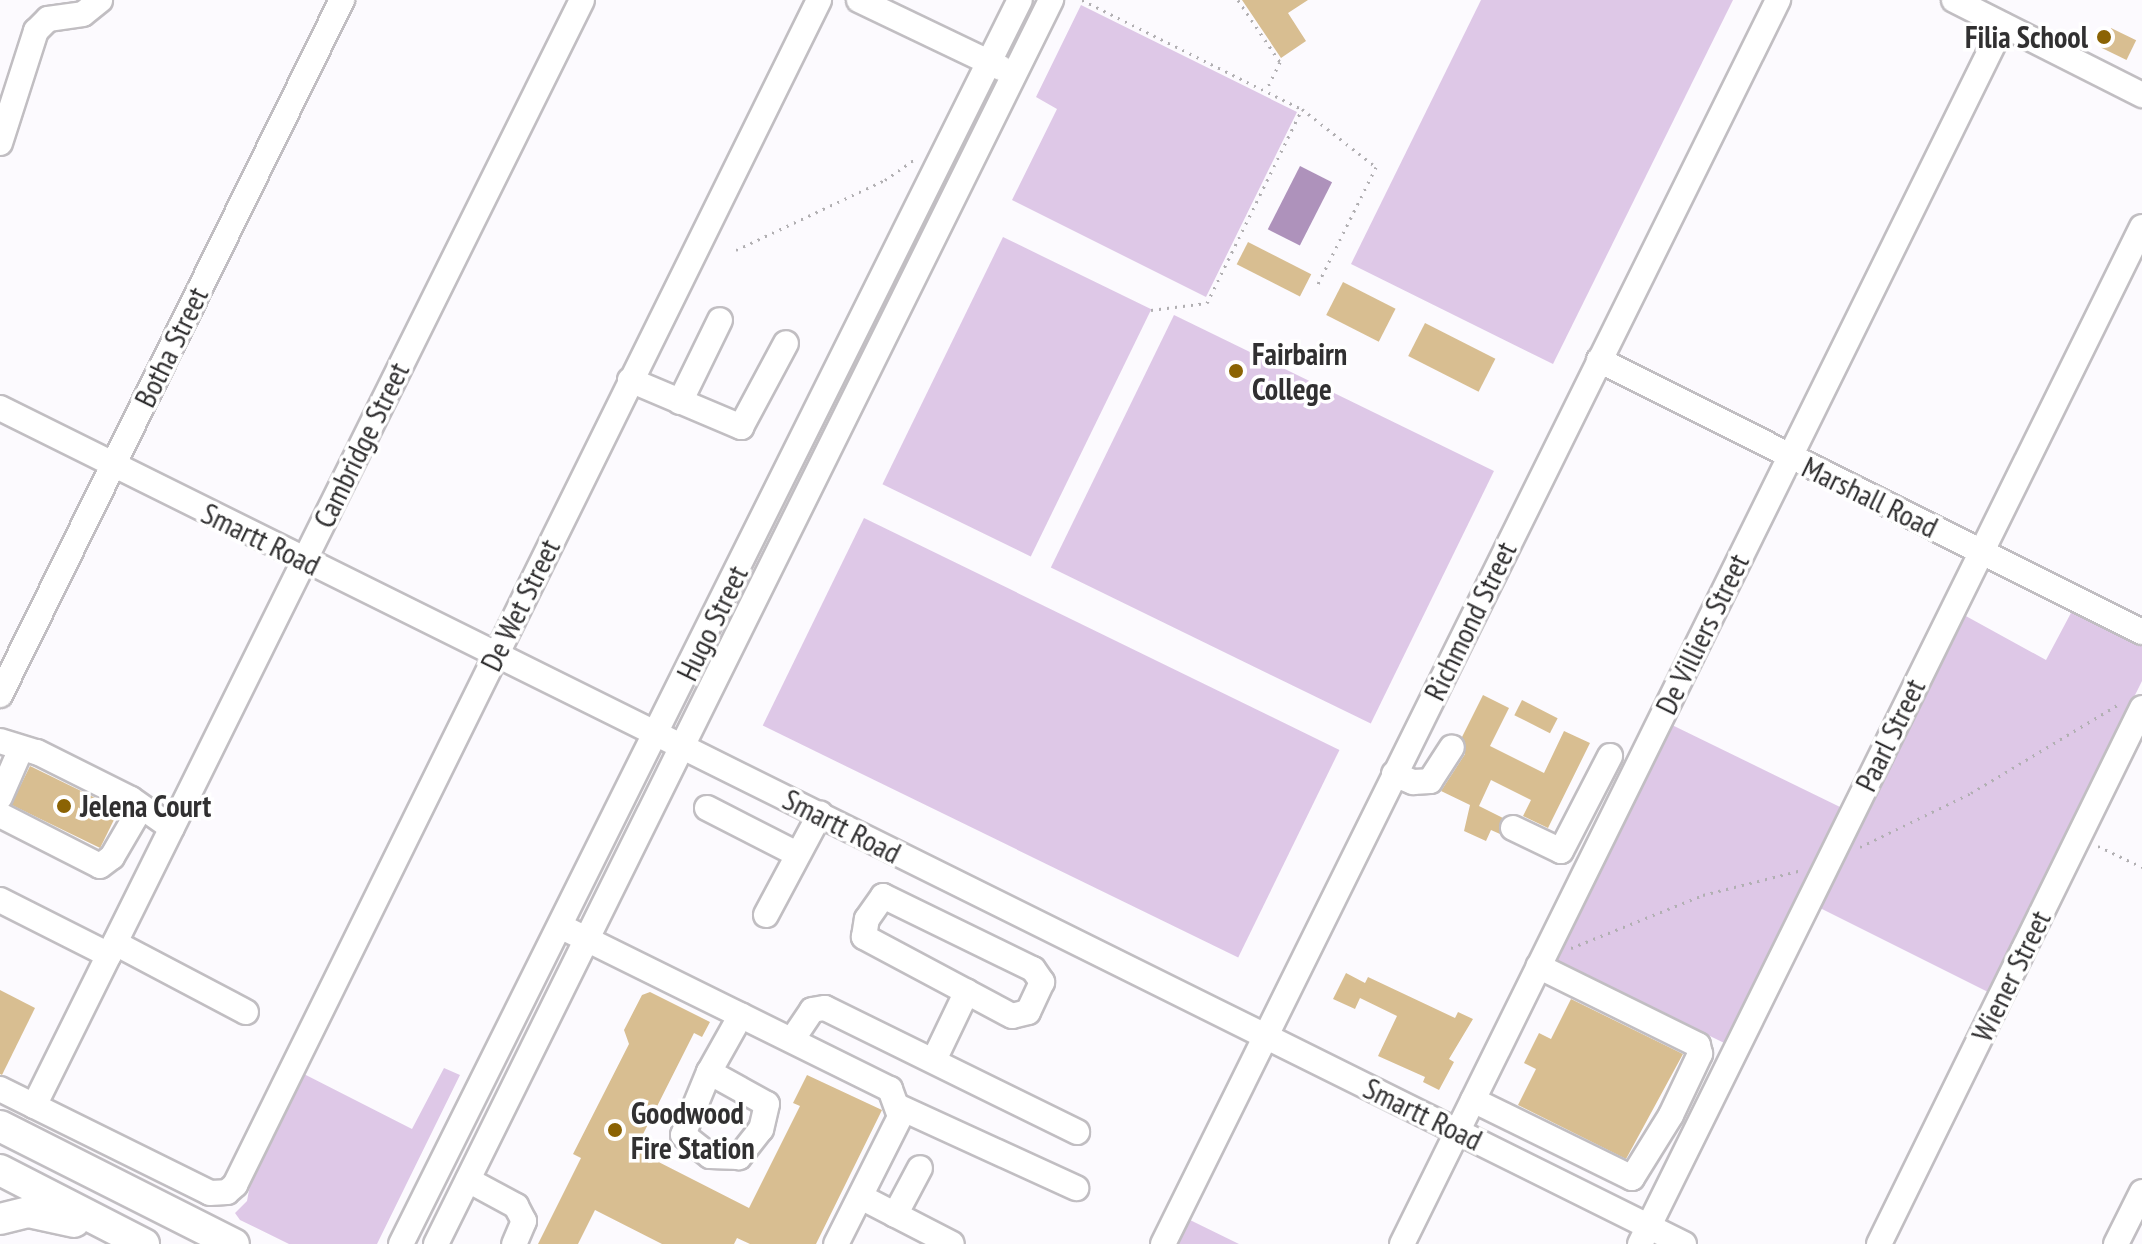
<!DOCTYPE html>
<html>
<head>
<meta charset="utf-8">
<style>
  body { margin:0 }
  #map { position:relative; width:2142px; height:1244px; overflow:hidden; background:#fcfafe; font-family:"PT Sans Narrow",sans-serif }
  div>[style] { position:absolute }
  .green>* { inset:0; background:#dec8e7; transform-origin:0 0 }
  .water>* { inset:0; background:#ae92bb; transform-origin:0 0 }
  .building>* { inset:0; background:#d8be91; transform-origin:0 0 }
  .path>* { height:3px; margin-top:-1.5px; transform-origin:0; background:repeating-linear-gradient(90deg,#b1afb2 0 2px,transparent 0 8px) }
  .roads { filter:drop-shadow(2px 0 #c1bec2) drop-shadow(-2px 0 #c1bec2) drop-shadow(0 2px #c1bec2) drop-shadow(0 -2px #c1bec2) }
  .minor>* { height:24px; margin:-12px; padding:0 12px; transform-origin:12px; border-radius:12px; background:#fff }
  .major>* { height:30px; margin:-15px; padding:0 15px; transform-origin:15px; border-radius:15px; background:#fff }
  .dots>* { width:22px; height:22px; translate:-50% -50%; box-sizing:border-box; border:4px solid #fff; border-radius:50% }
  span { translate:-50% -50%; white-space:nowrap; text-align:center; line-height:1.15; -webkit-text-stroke:7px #fff; paint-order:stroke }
  .poi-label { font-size:30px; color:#313031; font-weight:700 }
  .right { translate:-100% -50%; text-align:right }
  .left { translate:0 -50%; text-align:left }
  .street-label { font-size:30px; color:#313031 }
</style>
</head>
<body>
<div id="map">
  <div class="green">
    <i style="clip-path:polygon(1481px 0,1733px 0,1553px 364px,1351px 264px)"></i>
    <i style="clip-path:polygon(1081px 5px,1297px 112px,1206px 297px,1012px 200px,1057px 109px,1036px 97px)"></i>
    <i style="left:1003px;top:237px;width:165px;height:275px;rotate:26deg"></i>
    <i style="left:1174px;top:315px;width:356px;height:281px;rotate:26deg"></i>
    <i style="left:864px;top:518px;width:529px;height:231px;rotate:26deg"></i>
    <i style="clip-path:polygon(2072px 611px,2142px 646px,2142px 681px,1988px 992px,1820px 908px,1964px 615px,2046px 660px)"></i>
    <i style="left:1672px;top:725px;width:187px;height:263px;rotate:26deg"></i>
    <i style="clip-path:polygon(444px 1068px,460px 1075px,377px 1244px,289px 1244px,240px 1220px,235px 1213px,247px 1201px,252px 1174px,300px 1072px,412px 1129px)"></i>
    <i style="clip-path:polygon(1190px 1220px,1239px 1244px,1178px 1244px)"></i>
  </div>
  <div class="water">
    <i style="left:1300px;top:166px;width:36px;height:71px;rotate:27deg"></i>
  </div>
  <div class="building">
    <i style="clip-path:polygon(1242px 0,1308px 0,1288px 13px,1306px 41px,1281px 58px)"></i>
    <i style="left:2111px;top:28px;width:28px;height:22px;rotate:26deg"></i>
    <i style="left:1248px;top:242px;width:71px;height:25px;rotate:27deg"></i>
    <i style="left:1343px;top:282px;width:59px;height:37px;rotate:27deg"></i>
    <i style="left:1425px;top:323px;width:79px;height:37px;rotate:27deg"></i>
    <i style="clip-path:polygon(1483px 695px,1509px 708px,1490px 746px,1544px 773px,1564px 731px,1590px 743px,1548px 828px,1523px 816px,1531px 800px,1491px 780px,1479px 806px,1503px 818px,1500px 834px,1491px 830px,1486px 841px,1464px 831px,1470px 805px,1441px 791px,1465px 754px,1462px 737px)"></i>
    <i style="left:1522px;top:700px;width:40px;height:17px;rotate:27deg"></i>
    <i style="left:30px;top:766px;width:99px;height:43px;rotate:26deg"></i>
    <i style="clip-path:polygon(1346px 973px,1365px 983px,1368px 977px,1455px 1018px,1458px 1012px,1473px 1019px,1449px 1059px,1454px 1062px,1439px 1090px,1423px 1082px,1425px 1077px,1378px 1056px,1397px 1016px,1360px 998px,1355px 1009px,1333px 999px)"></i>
    <i style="clip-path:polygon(0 990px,35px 1008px,2px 1075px,0 1074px)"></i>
    <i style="clip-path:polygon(650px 992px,710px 1022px,702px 1037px,694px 1033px,635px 1150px,749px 1208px,800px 1106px,793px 1103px,807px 1075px,882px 1110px,816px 1244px,750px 1244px,737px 1238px,734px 1244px,662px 1244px,595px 1210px,578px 1244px,538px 1244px,581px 1158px,573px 1154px,629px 1044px,624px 1030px,642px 995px)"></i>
    <i style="clip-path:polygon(1571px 999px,1683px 1054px,1626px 1159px,1518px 1105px,1536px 1069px,1524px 1063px,1539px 1033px,1551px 1039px)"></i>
  </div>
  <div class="path">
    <i style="left:1082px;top:0;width:246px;rotate:26.4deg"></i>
    <i style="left:1302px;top:109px;width:94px;rotate:38.1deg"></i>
    <i style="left:1376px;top:167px;width:135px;rotate:116.4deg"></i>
    <i style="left:1238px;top:0;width:75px;rotate:55.9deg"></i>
    <i style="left:1280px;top:62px;width:32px;rotate:116deg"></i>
    <i style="left:736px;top:250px;width:165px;rotate:-25.2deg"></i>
    <i style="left:885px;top:180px;width:39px;rotate:-35deg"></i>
    <i style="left:1151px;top:310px;width:56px;rotate:-7.1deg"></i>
    <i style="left:1207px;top:303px;width:216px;rotate:-63.9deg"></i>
    <i style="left:2098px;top:846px;width:49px;rotate:25.5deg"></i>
    <i style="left:1860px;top:847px;width:123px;rotate:-25.9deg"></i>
    <i style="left:1971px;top:793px;width:173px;rotate:-31deg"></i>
    <i style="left:1571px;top:948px;width:142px;rotate:-21.9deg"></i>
    <i style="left:1703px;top:895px;width:102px;rotate:-14.2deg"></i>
  </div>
  <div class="roads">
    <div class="minor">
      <i style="left:859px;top:0;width:157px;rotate:25.6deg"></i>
      <i style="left:1954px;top:0;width:211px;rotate:26.8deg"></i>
      <i style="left:0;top:143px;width:118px;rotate:-72.2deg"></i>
      <i style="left:36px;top:31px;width:17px;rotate:-45deg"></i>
      <i style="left:48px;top:19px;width:35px;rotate:-8deg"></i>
      <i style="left:83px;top:14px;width:22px;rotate:-39deg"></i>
      <i style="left:1599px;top:360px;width:607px;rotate:26.61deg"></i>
      <i style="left:630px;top:380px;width:121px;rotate:22.9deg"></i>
      <i style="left:741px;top:427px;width:95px;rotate:-61.8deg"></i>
      <i style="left:680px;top:402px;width:91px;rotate:-64deg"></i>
      <i style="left:0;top:408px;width:1880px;rotate:26.4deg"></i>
      <i style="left:0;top:695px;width:775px;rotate:-63.8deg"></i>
      <i style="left:0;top:741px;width:39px;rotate:17deg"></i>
      <i style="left:37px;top:752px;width:105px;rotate:26.6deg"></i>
      <i style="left:131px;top:799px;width:50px;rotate:35.3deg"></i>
      <i style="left:1394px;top:774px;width:21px;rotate:23deg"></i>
      <i style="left:1413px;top:782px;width:17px;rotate:-3deg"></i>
      <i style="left:1430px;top:781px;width:40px;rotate:-57.1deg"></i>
      <i style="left:0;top:797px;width:50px;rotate:-66.5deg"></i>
      <i style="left:707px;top:808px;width:101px;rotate:27.1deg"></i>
      <i style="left:0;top:815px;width:112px;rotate:27deg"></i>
      <i style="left:100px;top:866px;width:15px;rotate:-37deg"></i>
      <i style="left:112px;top:857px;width:56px;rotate:-59.7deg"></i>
      <i style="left:1513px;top:828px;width:53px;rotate:25.6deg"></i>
      <i style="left:1561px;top:851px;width:107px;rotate:-62.7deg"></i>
      <i style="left:883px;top:896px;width:167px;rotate:26deg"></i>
      <i style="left:1033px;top:969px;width:16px;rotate:55deg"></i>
      <i style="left:1042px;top:982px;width:33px;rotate:115deg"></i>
      <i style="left:1028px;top:1012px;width:16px;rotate:166deg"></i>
      <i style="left:1012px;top:1016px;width:168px;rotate:-151.9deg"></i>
      <i style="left:864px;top:937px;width:18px;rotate:-81deg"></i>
      <i style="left:867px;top:919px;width:28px;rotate:-55deg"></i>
      <i style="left:0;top:900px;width:122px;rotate:26.8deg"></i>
      <i style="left:766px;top:915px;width:115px;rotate:-61.9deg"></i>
      <i style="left:570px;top:931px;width:357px;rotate:26.3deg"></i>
      <i style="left:890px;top:1089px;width:30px;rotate:70deg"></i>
      <i style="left:900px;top:1117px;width:142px;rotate:116.7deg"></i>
      <i style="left:115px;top:943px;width:148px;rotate:27.8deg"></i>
      <i style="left:792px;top:1040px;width:36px;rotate:-56deg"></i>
      <i style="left:812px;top:1010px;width:13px;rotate:-9deg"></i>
      <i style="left:825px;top:1008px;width:281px;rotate:26.2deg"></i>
      <i style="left:934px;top:1060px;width:76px;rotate:-64.4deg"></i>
      <i style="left:709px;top:1072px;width:66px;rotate:28.9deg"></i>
      <i style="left:767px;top:1104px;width:26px;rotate:103deg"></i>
      <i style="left:761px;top:1129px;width:36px;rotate:128deg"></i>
      <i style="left:739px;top:1157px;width:29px;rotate:-178deg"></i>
      <i style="left:710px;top:1156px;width:34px;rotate:-142deg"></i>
      <i style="left:683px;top:1135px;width:68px;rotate:-67.6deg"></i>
      <i style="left:709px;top:1072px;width:65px;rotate:-60.7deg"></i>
      <i style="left:0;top:1089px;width:234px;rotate:26.3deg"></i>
      <i style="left:210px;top:1193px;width:17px;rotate:-3deg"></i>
      <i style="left:227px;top:1192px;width:11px;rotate:-41deg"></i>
      <i style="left:235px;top:1185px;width:1321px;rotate:-63.76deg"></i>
      <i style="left:1473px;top:1100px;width:177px;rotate:26.1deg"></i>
      <i style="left:1632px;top:1178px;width:74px;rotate:-58.2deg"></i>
      <i style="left:1671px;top:1115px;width:68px;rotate:-64.6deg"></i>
      <i style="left:1700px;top:1054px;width:9px;rotate:-103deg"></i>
      <i style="left:1698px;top:1045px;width:178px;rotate:-153.7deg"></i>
      <i style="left:34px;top:1106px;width:1234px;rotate:-63.64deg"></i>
      <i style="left:899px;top:1107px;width:195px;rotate:24.6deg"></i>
      <i style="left:468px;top:1180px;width:55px;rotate:28.4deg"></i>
      <i style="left:516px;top:1206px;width:17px;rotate:62deg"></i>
      <i style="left:524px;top:1221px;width:25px;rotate:113deg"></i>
      <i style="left:861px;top:1197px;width:102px;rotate:27.3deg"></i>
      <i style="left:895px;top:1215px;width:53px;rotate:-62deg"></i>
      <i style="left:401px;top:1244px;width:1389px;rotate:-63.55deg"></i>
      <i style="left:436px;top:1244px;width:1388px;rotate:-63.69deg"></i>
      <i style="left:1163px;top:1244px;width:1388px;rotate:-63.69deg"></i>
      <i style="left:1402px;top:1244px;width:1359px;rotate:-63.76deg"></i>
      <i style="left:1640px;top:1244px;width:1134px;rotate:-63.73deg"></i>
      <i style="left:1879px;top:1244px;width:597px;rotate:-63.86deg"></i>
      <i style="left:2116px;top:1244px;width:58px;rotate:-63.4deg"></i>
    </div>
    <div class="major">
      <i style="left:0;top:1126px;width:262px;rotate:26.8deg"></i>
      <i style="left:0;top:1170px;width:162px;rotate:27.2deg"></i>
      <i style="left:0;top:1219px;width:30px;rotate:-14deg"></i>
      <i style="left:29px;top:1212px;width:46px;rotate:12.5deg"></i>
    </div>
  </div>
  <div class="dots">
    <i style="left:2104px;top:37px;background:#8b6304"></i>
    <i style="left:1236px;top:371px;background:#8b6304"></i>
    <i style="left:64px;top:806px;background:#8b6304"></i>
    <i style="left:615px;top:1130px;background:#8b6304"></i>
  </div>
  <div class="poi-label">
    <span class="right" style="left:2088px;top:37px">Filia School</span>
    <span class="left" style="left:1252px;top:371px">Fairbairn<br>College</span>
    <span class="left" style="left:80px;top:806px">Jelena Court</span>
    <span class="left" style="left:631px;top:1130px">Goodwood<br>Fire Station</span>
  </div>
  <div class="street-label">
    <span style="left:171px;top:347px;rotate:-64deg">Botha Street</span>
    <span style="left:361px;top:445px;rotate:-64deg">Cambridge Street</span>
    <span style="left:1870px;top:497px;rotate:26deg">Marshall Road</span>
    <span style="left:261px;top:539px;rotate:26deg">Smartt Road</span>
    <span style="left:520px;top:605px;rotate:-64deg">De Wet Street</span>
    <span style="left:1470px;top:621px;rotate:-64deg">Richmond Street</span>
    <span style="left:712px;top:623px;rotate:-64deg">Hugo Street</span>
    <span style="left:1702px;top:634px;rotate:-64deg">De Villiers Street</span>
    <span style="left:1890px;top:735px;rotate:-64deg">Paarl Street</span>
    <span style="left:842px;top:826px;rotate:27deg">Smartt Road</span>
    <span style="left:2011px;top:976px;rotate:-64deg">Wiener Street</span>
    <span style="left:1423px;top:1114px;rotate:26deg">Smartt Road</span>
  </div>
</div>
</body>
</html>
